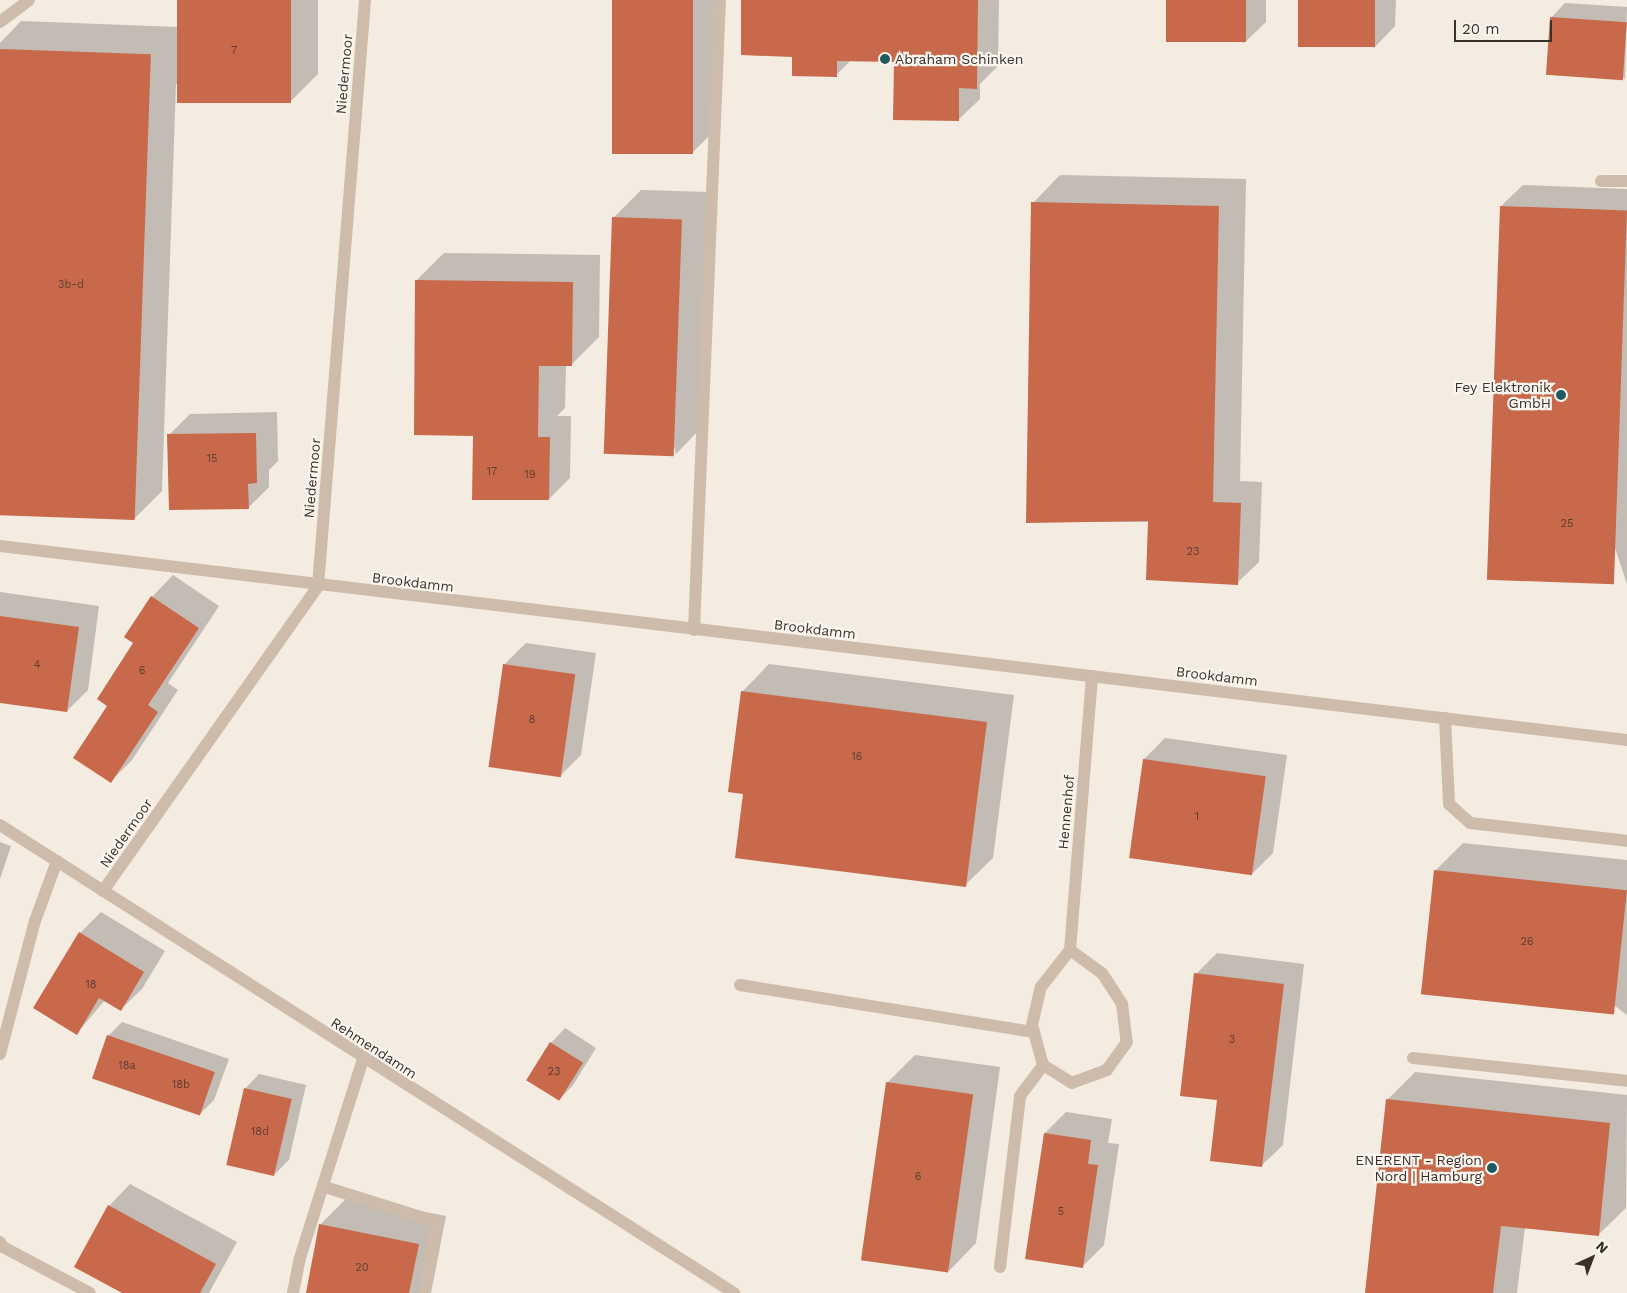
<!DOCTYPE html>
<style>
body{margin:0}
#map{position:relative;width:1627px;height:1293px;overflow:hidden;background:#f4ebe1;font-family:"Work Sans",sans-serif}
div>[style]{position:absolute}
.shadow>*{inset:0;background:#0003}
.building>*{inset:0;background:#c8694b;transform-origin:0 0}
.minor>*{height:12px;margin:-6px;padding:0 6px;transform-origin:6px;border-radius:6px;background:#cdbbac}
.dots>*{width:14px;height:14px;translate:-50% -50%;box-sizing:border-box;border:2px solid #fbf5ee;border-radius:50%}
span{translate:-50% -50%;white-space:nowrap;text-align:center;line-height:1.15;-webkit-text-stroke:4.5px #fbf5ee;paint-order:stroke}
.number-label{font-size:11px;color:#5e3e33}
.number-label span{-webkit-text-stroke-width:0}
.poi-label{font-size:14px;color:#3b302b}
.left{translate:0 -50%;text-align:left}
.right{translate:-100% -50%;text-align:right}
.street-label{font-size:14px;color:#3b302b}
.north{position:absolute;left:1567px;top:1233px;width:50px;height:50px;-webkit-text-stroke:4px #fbf5ee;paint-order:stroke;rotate:43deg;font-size:14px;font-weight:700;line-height:20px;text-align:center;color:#3b302b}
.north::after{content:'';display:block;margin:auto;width:18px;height:22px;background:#3b302b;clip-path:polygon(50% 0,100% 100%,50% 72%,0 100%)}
.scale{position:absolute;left:1454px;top:20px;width:98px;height:22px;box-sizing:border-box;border:2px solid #3b302b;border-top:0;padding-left:6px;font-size:15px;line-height:18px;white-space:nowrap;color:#3b302b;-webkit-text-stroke:4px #fbf5ee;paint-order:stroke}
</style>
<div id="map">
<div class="shadow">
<i style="clip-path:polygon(178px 0,318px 0,318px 74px,290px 102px,176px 84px,162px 491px,134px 519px,0 514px,0 43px,21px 21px,178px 27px)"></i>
<i style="clip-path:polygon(613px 0,714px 0,712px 133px,691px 154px)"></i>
<i style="clip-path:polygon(743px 0,999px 0,998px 66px,980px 84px,980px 99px,958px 120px,895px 61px,851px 60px,836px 75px,793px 55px)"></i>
<i style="clip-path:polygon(1167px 0,1266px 0,1266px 22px,1244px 43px)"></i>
<i style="clip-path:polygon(1299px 0,1396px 0,1395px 26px,1374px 48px)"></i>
<i style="clip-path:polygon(1565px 3px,1627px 7px,1625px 79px,1551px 18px)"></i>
<i style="clip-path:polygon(1060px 175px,1246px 179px,1240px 481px,1262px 482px,1259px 562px,1237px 583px,1149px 522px,1027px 522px,1033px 203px)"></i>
<i style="clip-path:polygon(1523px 185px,1627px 189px,1627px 584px,1501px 206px)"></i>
<i style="clip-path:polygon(641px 190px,709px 192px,703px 426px,676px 454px,613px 218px)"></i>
<i style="clip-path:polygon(444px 253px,600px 255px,599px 337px,571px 365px,566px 365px,565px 408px,557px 416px,571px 416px,570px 478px,549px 499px,474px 435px,416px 281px)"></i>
<i style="clip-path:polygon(277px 412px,278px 461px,269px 470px,269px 487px,248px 508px,169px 435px,190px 414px)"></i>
<i style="clip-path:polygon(173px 575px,219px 606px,168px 683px,178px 690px,132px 760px,111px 781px,109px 706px,135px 643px,126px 637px,152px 597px)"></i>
<i style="clip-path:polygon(0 592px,99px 606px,88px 690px,67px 711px,0 702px)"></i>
<i style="clip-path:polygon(526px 643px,596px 653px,581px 755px,560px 776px,505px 664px)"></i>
<i style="clip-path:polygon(769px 664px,1014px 695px,993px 858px,965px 885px,745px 793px,742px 692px)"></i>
<i style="clip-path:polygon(1165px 738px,1287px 755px,1273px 853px,1252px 874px,1130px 857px,1144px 759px)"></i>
<i style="clip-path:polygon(0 842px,11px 846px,0 879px)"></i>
<i style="clip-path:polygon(1463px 843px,1627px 860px,1627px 1015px,1435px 871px)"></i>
<i style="clip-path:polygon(101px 912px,165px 951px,142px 989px,120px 1010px,105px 1000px,77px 1033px,80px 933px)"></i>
<i style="clip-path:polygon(1217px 953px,1304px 964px,1283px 1145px,1261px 1166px,1196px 974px)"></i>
<i style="clip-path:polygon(122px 1022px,229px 1059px,214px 1100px,200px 1114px,108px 1036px)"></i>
<i style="clip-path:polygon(565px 1028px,596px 1048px,573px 1085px,559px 1100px,551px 1043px)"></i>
<i style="clip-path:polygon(915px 1055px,1000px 1067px,976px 1243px,949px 1271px,887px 1083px)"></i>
<i style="clip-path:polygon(1415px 1072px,1627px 1095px,1626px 1208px,1598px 1235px,1525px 1227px,1517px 1293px,1367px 1293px,1387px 1100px)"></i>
<i style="clip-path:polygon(259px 1074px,306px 1085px,289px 1160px,275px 1174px,245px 1089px)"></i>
<i style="clip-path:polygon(1066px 1112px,1112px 1119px,1108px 1143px,1119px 1144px,1104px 1245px,1082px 1267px,1045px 1133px)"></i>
<i style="clip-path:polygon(130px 1184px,237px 1242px,209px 1293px,125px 1293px,109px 1206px)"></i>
<i style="clip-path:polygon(348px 1197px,446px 1216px,431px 1293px,307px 1293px,320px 1225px)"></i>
</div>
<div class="building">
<i style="left:177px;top:0;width:114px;height:103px"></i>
<i style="left:612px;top:0;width:81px;height:154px"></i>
<i style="clip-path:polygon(741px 0,978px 0,977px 89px,959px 88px,959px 121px,893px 120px,894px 62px,837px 61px,837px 77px,792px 76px,792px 57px,741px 55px)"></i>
<i style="left:1166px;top:0;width:80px;height:42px"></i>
<i style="left:1298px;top:0;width:77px;height:47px"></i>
<i style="left:1550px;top:17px;width:77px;height:58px;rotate:4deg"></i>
<i style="left:0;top:49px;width:151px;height:466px;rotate:2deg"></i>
<i style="clip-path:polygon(1031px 202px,1219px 206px,1213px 502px,1241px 503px,1238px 585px,1146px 580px,1148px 521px,1026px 523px)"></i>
<i style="left:1500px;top:206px;width:127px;height:374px;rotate:2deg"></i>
<i style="left:612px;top:217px;width:70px;height:237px;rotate:2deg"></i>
<i style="clip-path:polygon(415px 280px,573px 282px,572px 366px,539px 366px,538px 437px,550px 437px,549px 500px,472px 500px,473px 436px,414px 435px)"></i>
<i style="clip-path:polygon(256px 433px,257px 483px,248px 484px,249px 509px,169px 510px,167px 434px)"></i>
<i style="clip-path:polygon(151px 596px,199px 628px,148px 705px,158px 712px,111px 783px,73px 758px,107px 706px,97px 699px,133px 643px,124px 637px)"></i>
<i style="clip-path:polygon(0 616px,79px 627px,67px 712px,0 703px)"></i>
<i style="left:503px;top:664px;width:73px;height:104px;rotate:8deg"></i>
<i style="clip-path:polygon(741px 691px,987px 722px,966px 887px,735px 858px,743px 794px,728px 792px)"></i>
<i style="left:1143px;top:759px;width:124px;height:100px;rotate:8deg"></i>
<i style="left:1434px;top:870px;width:194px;height:125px;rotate:6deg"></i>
<i style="clip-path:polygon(79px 932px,144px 972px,121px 1011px,99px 998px,77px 1035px,33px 1008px)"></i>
<i style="clip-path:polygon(1194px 973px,1284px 984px,1262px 1167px,1210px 1161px,1217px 1100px,1180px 1096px)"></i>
<i style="left:107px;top:1035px;width:114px;height:46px;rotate:19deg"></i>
<i style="left:550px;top:1042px;width:39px;height:45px;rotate:32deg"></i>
<i style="left:886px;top:1082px;width:88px;height:180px;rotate:8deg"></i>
<i style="left:244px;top:1088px;width:49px;height:79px;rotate:13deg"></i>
<i style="clip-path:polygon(1386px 1099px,1610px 1123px,1599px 1236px,1501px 1226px,1493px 1293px,1365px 1293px)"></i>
<i style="clip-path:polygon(1044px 1133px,1091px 1140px,1088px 1164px,1098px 1165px,1083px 1268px,1025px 1259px)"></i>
<i style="clip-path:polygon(108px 1205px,216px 1264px,200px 1293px,122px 1293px,74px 1267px)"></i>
<i style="clip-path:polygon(319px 1224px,419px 1244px,409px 1293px,306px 1293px)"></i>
</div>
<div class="minor">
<i style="left:0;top:22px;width:36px;rotate:-37deg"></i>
<i style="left:1601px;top:181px;width:26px"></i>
<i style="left:0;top:546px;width:1639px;rotate:6.8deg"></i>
<i style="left:694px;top:630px;width:631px;rotate:-87.64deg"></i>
<i style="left:1445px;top:718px;width:86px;rotate:87.3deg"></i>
<i style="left:1449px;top:804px;width:28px;rotate:42deg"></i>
<i style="left:1470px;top:823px;width:158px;rotate:6.5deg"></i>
<i style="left:0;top:825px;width:871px;rotate:32.52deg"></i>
<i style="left:103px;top:891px;width:373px;rotate:-54.8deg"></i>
<i style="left:318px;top:586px;width:588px;rotate:-85.41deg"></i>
<i style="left:1070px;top:950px;width:39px;rotate:36deg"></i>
<i style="left:1102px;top:973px;width:37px;rotate:57deg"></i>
<i style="left:1122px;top:1004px;width:38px;rotate:83deg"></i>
<i style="left:1127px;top:1042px;width:34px;rotate:126deg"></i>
<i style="left:1107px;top:1070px;width:37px;rotate:160deg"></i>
<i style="left:1072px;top:1083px;width:34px;rotate:-148deg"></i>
<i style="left:1043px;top:1065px;width:41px;rotate:-105.4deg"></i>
<i style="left:1032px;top:1025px;width:39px;rotate:-77deg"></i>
<i style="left:1041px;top:987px;width:47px;rotate:-51.9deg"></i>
<i style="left:1070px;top:950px;width:275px;rotate:-85.4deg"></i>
<i style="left:740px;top:985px;width:298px;rotate:9.1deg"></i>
<i style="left:0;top:1054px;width:138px;rotate:-75.3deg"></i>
<i style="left:35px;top:921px;width:64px;rotate:-69.9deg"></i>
<i style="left:1413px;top:1058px;width:215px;rotate:6.1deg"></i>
<i style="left:325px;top:1187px;width:117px;rotate:17.4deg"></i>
<i style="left:437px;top:1222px;width:72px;rotate:100.4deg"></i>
<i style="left:0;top:1242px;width:6px;rotate:59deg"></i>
<i style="left:3px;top:1247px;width:98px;rotate:27.9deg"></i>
<i style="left:1000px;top:1267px;width:172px;rotate:-83.3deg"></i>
<i style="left:1020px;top:1096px;width:39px;rotate:-53deg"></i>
<i style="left:293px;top:1293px;width:33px;rotate:-79deg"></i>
<i style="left:299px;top:1261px;width:212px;rotate:-72.4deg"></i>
</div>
<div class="dots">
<i style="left:885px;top:59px;background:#1f5a5e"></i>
<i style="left:1561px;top:395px;background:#1f5a5e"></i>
<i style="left:1492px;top:1168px;background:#1f5a5e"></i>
</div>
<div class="number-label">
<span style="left:234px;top:51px">7</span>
<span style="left:71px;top:285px">3b-d</span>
<span style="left:212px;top:459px">15</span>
<span style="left:492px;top:472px">17</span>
<span style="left:530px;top:475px">19</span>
<span style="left:1567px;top:524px">25</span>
<span style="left:1193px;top:552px">23</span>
<span style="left:37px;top:665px">4</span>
<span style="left:142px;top:671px">6</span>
<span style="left:532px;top:720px">8</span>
<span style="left:857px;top:757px">16</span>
<span style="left:1197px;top:817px">1</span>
<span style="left:1527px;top:942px">26</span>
<span style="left:91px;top:985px">18</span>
<span style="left:1232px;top:1040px">3</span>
<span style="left:127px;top:1066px">18a</span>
<span style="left:554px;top:1072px">23</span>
<span style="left:181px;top:1085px">18b</span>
<span style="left:260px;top:1132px">18d</span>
<span style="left:918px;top:1177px">6</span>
<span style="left:1061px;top:1212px">5</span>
<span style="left:362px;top:1268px">20</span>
</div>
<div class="poi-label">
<span class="left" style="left:895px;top:59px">Abraham Schinken</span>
<span class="right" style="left:1551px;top:395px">Fey Elektronik<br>GmbH</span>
<span class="right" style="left:1482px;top:1168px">ENERENT - Region<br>Nord | Hamburg</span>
</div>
<div class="street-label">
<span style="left:344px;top:74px;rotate:-85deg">Niedermoor</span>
<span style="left:312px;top:478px;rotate:-85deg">Niedermoor</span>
<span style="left:413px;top:582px;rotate:7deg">Brookdamm</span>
<span style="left:815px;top:629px;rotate:7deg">Brookdamm</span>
<span style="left:1217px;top:676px;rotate:7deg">Brookdamm</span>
<span style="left:1066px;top:812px;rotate:-85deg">Hennenhof</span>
<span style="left:126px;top:833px;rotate:-55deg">Niedermoor</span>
<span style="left:374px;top:1048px;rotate:33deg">Rehmendamm</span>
</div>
<div class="north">N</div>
<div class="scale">20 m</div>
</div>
